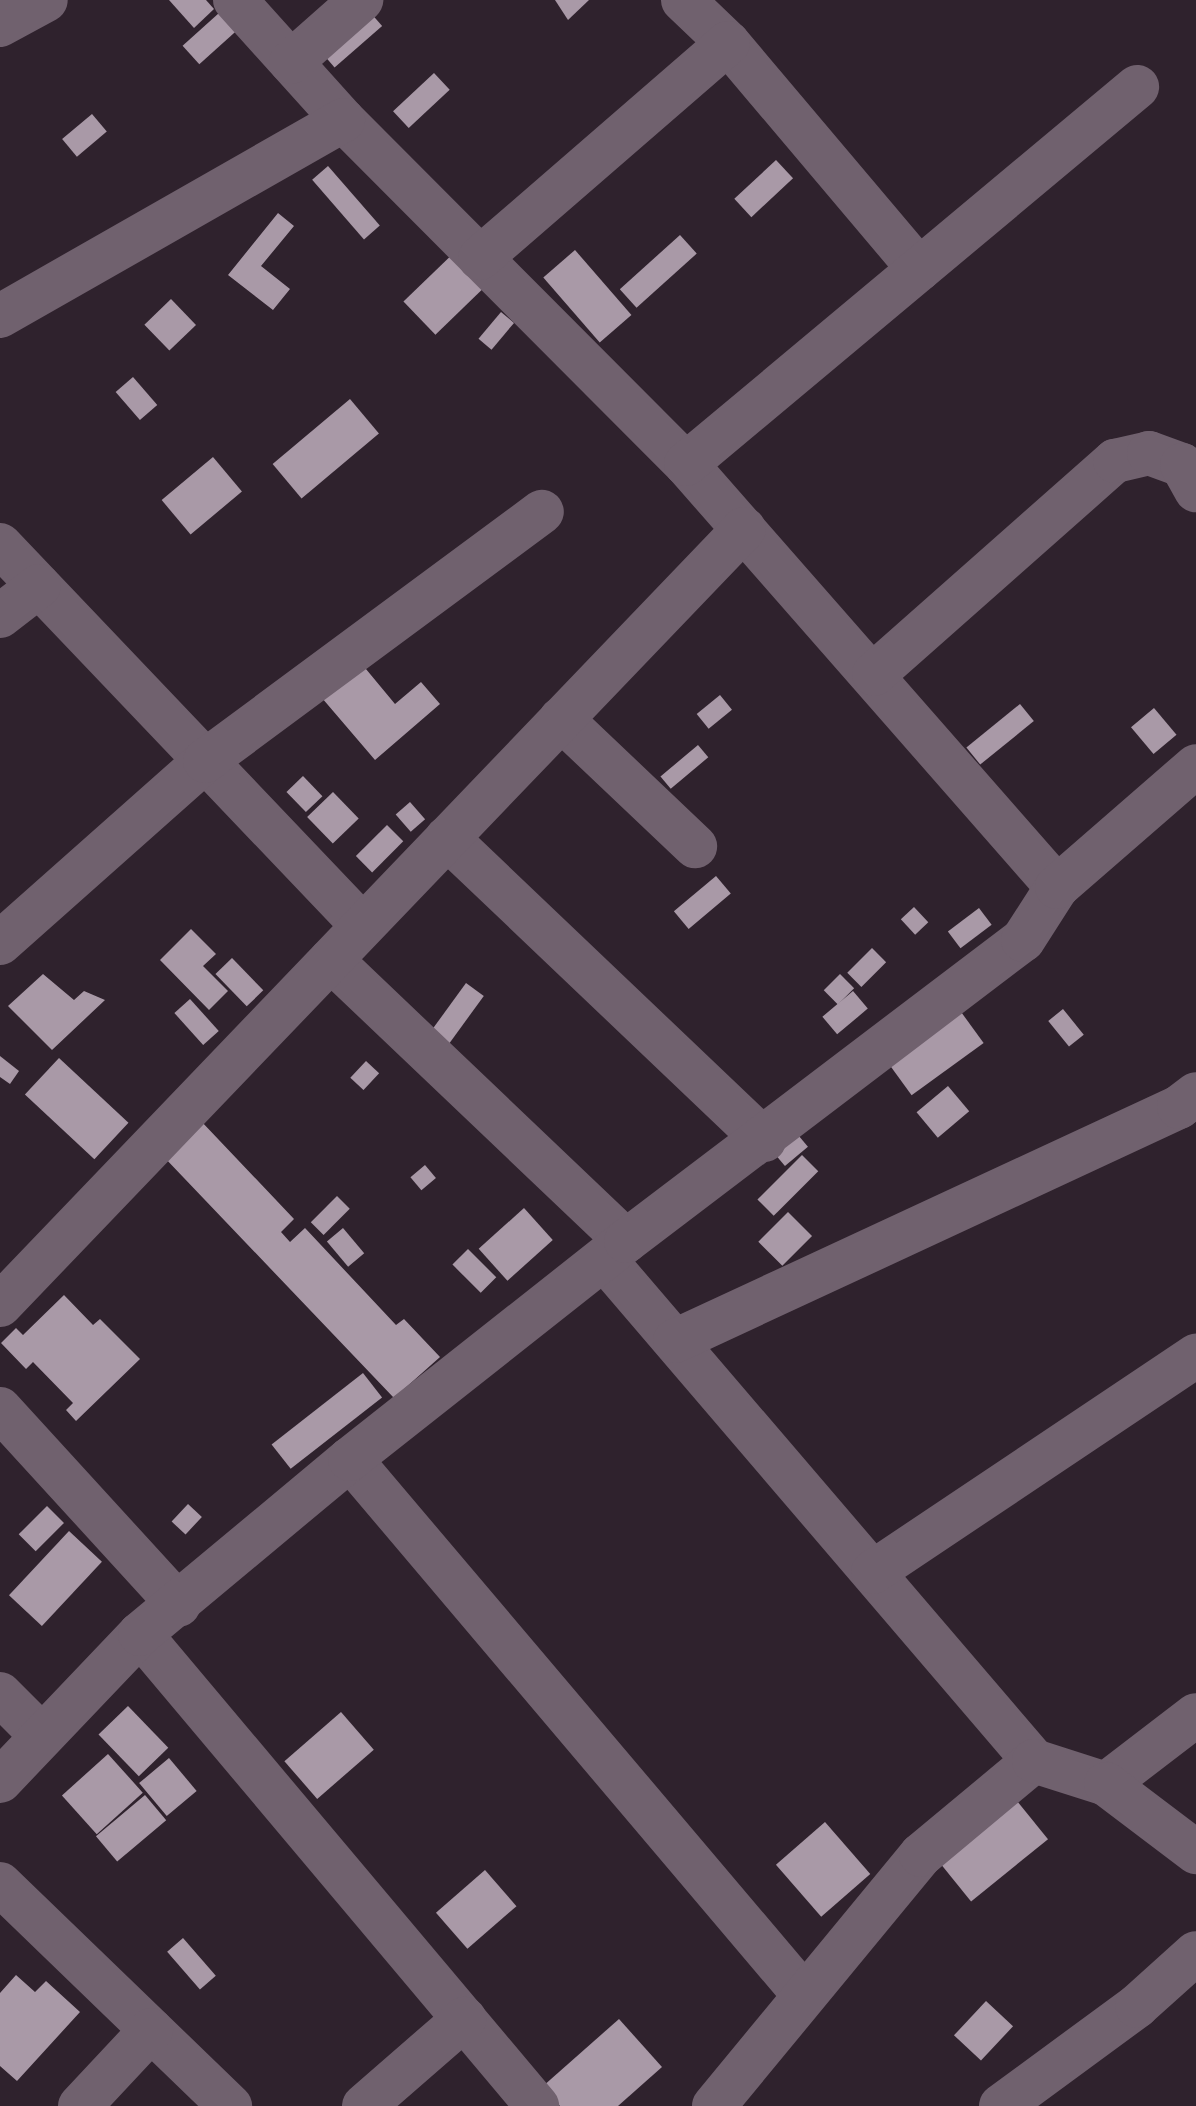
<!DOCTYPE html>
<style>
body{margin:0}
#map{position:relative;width:1196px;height:2106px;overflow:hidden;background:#2f222d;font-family:"Public Sans",sans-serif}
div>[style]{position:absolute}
.building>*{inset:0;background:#a999a7;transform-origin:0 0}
.street>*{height:44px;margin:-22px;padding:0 22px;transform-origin:22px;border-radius:22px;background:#70616e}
span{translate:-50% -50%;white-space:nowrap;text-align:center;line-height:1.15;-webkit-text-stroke:8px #140e13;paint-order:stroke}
</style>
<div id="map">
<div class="building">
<i style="clip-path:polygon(169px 0,206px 0,214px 9px,194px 28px)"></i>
<i style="clip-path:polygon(555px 0,589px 0,568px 20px)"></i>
<i style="left:369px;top:11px;width:20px;height:63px;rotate:49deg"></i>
<i style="left:219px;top:13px;width:25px;height:49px;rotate:48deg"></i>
<i style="left:434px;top:73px;width:23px;height:56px;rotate:47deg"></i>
<i style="left:92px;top:114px;width:23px;height:39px;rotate:50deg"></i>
<i style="left:776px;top:160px;width:25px;height:57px;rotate:47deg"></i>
<i style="left:328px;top:166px;width:79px;height:21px;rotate:49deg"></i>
<i style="clip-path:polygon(278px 213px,294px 226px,261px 266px,290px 289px,273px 310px,228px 275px)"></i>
<i style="left:680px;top:235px;width:25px;height:81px;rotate:48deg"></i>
<i style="left:461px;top:246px;width:46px;height:80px;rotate:46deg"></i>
<i style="left:575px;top:250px;width:86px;height:42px;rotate:49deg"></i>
<i style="left:171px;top:299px;width:36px;height:37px;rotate:46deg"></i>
<i style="left:501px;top:312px;width:17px;height:35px;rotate:40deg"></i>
<i style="left:133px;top:377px;width:37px;height:23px;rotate:49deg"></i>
<i style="left:350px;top:399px;width:45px;height:101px;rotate:50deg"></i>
<i style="left:213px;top:457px;width:45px;height:67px;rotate:50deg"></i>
<i style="clip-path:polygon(356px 657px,395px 704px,421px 682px,440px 704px,375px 760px,316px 691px)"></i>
<i style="left:720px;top:695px;width:19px;height:30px;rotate:51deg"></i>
<i style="left:1020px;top:704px;width:22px;height:69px;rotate:51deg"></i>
<i style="left:1154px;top:708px;width:35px;height:30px;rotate:50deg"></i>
<i style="left:698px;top:745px;width:16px;height:49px;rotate:50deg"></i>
<i style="left:303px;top:776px;width:28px;height:23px;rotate:46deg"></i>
<i style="left:333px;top:792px;width:37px;height:36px;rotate:46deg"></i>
<i style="left:410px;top:802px;width:23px;height:19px;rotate:49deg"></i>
<i style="left:387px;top:825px;width:23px;height:44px;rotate:45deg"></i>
<i style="left:716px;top:876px;width:23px;height:55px;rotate:50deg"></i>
<i style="left:914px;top:907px;width:21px;height:18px;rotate:47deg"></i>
<i style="left:979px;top:908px;width:21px;height:39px;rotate:53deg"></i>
<i style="clip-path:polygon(191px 929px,216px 954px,203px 966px,228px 991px,209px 1010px,160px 960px)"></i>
<i style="left:872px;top:948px;width:20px;height:35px;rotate:45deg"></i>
<i style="left:232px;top:958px;width:45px;height:23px;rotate:46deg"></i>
<i style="clip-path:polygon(43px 974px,74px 1000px,84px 991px,105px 1000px,52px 1050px,8px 1006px)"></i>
<i style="left:840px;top:974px;width:20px;height:23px;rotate:45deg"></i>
<i style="left:466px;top:983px;width:22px;height:69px;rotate:36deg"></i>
<i style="left:853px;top:991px;width:23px;height:40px;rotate:50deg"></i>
<i style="left:190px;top:999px;width:43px;height:21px;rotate:48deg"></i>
<i style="left:956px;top:1005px;width:47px;height:89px;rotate:54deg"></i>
<i style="left:1063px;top:1009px;width:33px;height:19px;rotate:51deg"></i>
<i style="clip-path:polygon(0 1056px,19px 1071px,10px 1084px,0 1077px)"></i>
<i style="left:59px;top:1058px;width:95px;height:50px;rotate:43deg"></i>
<i style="left:366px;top:1061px;width:18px;height:23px;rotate:43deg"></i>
<i style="left:948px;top:1086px;width:33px;height:41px;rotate:50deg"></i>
<i style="clip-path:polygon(200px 1120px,294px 1219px,281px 1232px,290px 1242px,305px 1228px,396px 1325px,404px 1319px,440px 1357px,394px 1398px,163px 1156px)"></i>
<i style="left:788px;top:1123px;width:31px;height:30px;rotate:50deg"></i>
<i style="left:802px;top:1155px;width:23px;height:63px;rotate:45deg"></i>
<i style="left:425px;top:1165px;width:17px;height:19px;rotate:50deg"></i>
<i style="left:337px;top:1196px;width:18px;height:37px;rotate:45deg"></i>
<i style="left:524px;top:1208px;width:43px;height:61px;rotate:48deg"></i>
<i style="left:788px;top:1212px;width:34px;height:42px;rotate:45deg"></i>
<i style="left:343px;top:1228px;width:33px;height:21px;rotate:50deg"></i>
<i style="left:468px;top:1249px;width:40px;height:22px;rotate:45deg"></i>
<i style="clip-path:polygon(64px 1295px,93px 1325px,100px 1319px,140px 1359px,76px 1421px,66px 1410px,73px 1403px,33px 1362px,26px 1369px,1px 1343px,16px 1328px,23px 1335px)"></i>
<i style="left:363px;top:1373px;width:31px;height:116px;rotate:52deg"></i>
<i style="left:188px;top:1504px;width:19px;height:24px;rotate:43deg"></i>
<i style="left:47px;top:1506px;width:24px;height:40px;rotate:45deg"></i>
<i style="left:69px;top:1531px;width:45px;height:88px;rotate:43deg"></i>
<i style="left:128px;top:1706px;width:58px;height:41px;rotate:46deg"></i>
<i style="left:341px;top:1712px;width:50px;height:75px;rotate:49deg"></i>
<i style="left:108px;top:1754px;width:52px;height:62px;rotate:48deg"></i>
<i style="left:169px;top:1758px;width:43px;height:39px;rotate:50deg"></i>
<i style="left:1009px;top:1791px;width:62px;height:99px;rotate:51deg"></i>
<i style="left:145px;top:1795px;width:33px;height:64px;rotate:50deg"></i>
<i style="left:825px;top:1822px;width:69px;height:65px;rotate:49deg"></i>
<i style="left:485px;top:1870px;width:48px;height:65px;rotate:49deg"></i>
<i style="left:183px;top:1938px;width:50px;height:21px;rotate:49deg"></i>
<i style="clip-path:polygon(16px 1975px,35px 1992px,46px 1981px,80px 2012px,17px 2081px,0 2066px,0 1993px)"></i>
<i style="left:986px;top:2001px;width:37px;height:47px;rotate:43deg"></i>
<i style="clip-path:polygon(619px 2019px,662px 2067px,618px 2106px,560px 2106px,542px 2087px)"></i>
</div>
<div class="street">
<i style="left:235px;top:0;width:161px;rotate:48deg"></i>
<i style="left:343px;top:120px;width:486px;rotate:45.1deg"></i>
<i style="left:686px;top:464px;width:563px;rotate:48.75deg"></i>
<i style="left:683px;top:0;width:62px;rotate:43.7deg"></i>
<i style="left:728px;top:43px;width:296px;rotate:49.8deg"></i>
<i style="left:0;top:25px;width:52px;rotate:-28.5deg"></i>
<i style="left:291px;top:62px;width:94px;rotate:-41.5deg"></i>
<i style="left:480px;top:258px;width:328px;rotate:-40.9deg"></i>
<i style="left:0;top:316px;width:395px;rotate:-29.7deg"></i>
<i style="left:686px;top:464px;width:588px;rotate:-39.89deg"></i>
<i style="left:0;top:545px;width:525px;rotate:46.39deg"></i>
<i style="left:0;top:616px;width:49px;rotate:-37.6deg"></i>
<i style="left:874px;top:674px;width:322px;rotate:-41.5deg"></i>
<i style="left:1115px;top:461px;width:35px;rotate:-13deg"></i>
<i style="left:1149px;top:453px;width:35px;rotate:20deg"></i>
<i style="left:1182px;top:465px;width:29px;rotate:61deg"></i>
<i style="left:561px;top:719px;width:185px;rotate:43.5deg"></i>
<i style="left:447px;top:838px;width:438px;rotate:43.6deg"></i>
<i style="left:0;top:943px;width:274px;rotate:-41.6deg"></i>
<i style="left:205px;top:761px;width:419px;rotate:-36.5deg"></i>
<i style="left:331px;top:960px;width:407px;rotate:43.6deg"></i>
<i style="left:605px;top:1260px;width:660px;rotate:49.43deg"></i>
<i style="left:0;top:1305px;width:1075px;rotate:-46.21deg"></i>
<i style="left:675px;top:1341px;width:556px;rotate:-24.9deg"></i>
<i style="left:1179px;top:1107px;width:21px;rotate:-37deg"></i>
<i style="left:0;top:1409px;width:265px;rotate:47.6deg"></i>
<i style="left:350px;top:1459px;width:702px;rotate:49.73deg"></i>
<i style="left:873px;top:1572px;width:389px;rotate:-33.8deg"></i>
<i style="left:140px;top:1634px;width:617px;rotate:49.93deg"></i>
<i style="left:0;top:1694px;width:59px;rotate:45deg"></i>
<i style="left:0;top:1781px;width:203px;rotate:-46.4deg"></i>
<i style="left:140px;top:1634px;width:273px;rotate:-39.8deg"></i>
<i style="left:350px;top:1459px;width:352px;rotate:-38.3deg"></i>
<i style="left:626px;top:1241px;width:498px;rotate:-37.2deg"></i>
<i style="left:1023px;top:940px;width:63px;rotate:-57.3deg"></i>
<i style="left:1057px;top:887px;width:184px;rotate:-41deg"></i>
<i style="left:1106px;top:1784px;width:113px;rotate:-37.5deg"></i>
<i style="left:0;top:1884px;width:320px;rotate:44deg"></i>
<i style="left:80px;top:2106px;width:104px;rotate:-46.9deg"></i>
<i style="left:364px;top:2106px;width:133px;rotate:-41deg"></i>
<i style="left:714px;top:2106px;width:325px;rotate:-50.5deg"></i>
<i style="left:921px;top:1855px;width:147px;rotate:-39.8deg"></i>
<i style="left:1034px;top:1761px;width:76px;rotate:17.7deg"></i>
<i style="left:1106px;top:1784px;width:113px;rotate:37.1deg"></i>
<i style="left:1001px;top:2106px;width:169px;rotate:-36.3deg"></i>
<i style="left:1137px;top:2006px;width:79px;rotate:-41.9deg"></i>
</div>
</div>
